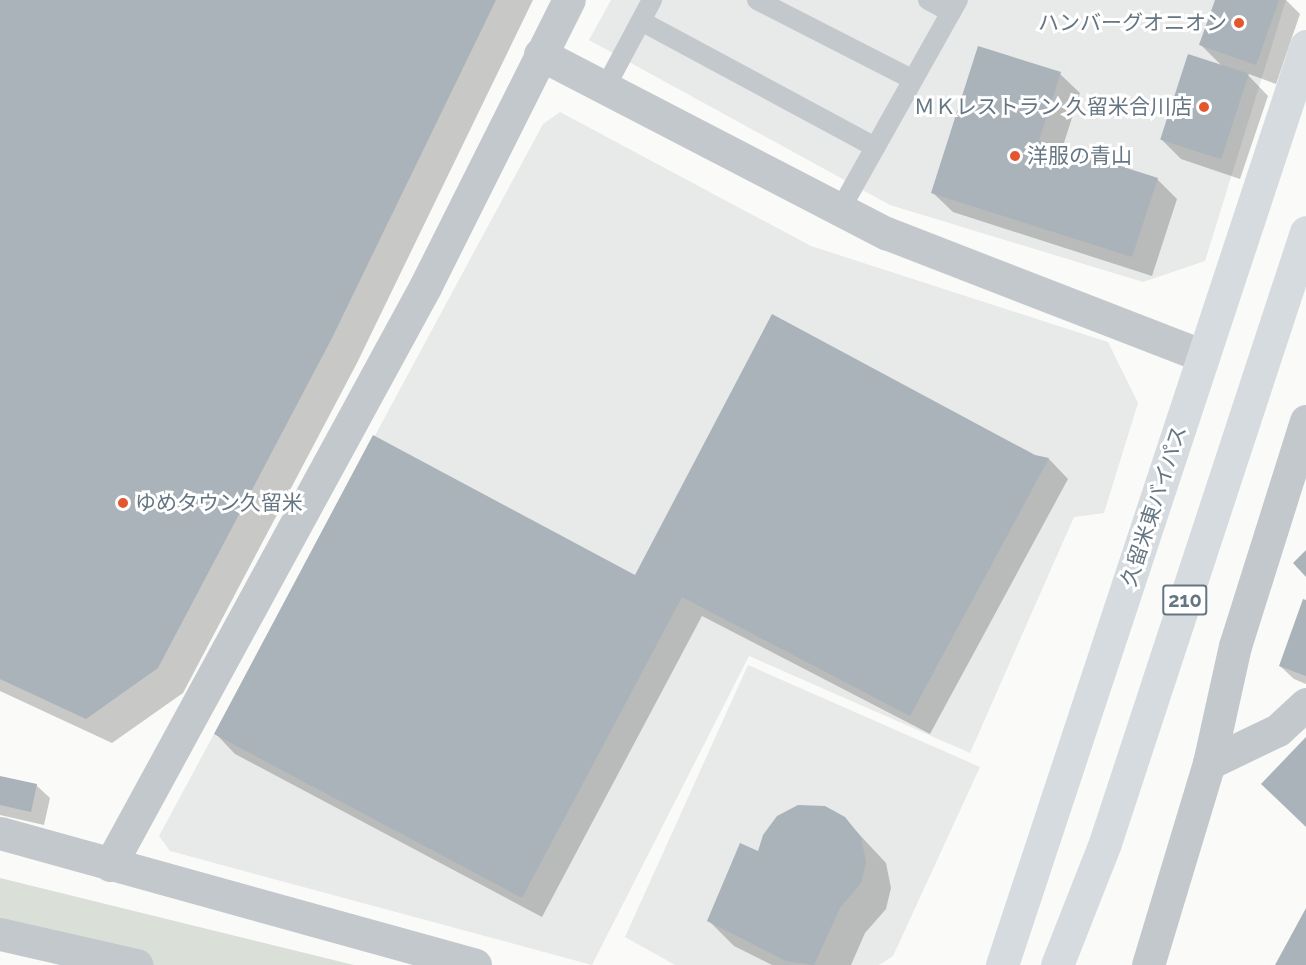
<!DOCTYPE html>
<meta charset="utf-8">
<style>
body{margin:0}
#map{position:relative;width:1306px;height:965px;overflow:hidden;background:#fafaf8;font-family:Raleway,"Noto Sans JP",sans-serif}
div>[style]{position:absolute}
.built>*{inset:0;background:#e8e9e9}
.green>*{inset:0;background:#dadfd7}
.shadow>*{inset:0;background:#0003}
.building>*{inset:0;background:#aab3b9;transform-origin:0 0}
.service>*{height:20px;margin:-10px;padding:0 10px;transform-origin:10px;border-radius:10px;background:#c3c8cc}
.minor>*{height:33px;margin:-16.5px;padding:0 16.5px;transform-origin:16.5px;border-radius:16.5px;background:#c3c8cc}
.tertiary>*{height:33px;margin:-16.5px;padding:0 16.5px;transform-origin:16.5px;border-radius:16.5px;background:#c3c8cc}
.trunk>*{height:33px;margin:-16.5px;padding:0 16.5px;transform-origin:16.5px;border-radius:16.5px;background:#d6dbdf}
.dots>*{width:16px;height:16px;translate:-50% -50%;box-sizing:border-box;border:3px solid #fff;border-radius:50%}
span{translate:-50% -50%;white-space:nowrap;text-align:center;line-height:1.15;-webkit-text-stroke:6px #fff;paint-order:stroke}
.shield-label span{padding:2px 4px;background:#fff;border:2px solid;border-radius:4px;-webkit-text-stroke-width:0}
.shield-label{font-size:20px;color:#657683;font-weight:700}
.poi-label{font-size:21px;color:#657683}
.right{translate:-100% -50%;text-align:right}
.left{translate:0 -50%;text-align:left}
.street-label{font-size:21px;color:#657683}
</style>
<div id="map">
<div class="built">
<i style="clip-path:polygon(611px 0,1286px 0,1205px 261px,1143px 282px,890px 205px,589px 40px)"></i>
<i style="clip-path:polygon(560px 112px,811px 246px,1108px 342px,1138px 403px,1104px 513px,1074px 517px,970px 753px,749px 656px,592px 965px,170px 851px,159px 836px,543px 124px)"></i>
<i style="clip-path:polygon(748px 665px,980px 767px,893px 956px,879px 965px,675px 965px,625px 937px)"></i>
</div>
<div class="green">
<i style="clip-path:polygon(0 878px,354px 965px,93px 965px,0 942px)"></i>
</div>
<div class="shadow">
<i style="clip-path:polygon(0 0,533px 0,357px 363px,183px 693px,112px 743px,0 691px)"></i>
<i style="clip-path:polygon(1216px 0,1286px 0,1300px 14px,1276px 84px,1246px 73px,1268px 96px,1240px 179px,1181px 159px,1161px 139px,1223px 67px,1201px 45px)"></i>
<i style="clip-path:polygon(1060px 74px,1080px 93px,1062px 149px,1157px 179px,1177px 199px,1152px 276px,953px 212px,933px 193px)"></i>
<i style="clip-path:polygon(1035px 457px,1049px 459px,1068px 479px,930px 734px,702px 616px,542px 917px,235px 754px,216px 734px,636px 577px)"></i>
<i style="clip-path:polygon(1306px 602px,1306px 684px,1294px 679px,1280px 666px)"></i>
<i style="clip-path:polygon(0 777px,36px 785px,50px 798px,44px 825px,0 815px)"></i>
<i style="clip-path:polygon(844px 818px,886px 863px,891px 888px,886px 909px,865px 933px,851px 965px,772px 965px,734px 946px,708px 920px,759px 853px)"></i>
</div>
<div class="building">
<i style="clip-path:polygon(0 0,496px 0,332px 338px,158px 668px,86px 719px,0 679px)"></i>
<i style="clip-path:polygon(1215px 0,1279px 0,1256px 65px,1199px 45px)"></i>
<i style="clip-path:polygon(978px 46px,1061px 72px,1039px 140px,1158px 178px,1132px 257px,931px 193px)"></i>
<i style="left:1188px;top:54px;width:64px;height:90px;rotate:18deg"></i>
<i style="clip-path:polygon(772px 314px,1035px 455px,1049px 458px,910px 716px,682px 597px,522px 898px,214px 734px,373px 435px,635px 575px)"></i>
<i style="clip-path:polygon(1306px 550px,1306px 577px,1293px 563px)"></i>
<i style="clip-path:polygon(1303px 599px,1306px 600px,1306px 676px,1279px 666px)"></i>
<i style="clip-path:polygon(1306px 737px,1306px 827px,1261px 784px)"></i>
<i style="clip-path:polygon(0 776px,37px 784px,31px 812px,0 805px)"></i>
<i style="clip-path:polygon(798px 805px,825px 806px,845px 817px,861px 837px,866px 862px,861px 883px,840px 908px,814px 965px,786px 961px,707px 921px,740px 843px,758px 851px,763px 835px,777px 816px)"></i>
<i style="clip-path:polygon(1306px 908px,1306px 965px,1275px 965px)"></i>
</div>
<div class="service">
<i style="left:757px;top:0;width:175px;rotate:27.1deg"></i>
<i style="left:928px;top:0;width:26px;rotate:28deg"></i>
<i style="left:641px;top:21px;width:266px;rotate:28.3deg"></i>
<i style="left:605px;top:88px;width:100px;rotate:-61.9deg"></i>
<i style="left:840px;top:210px;width:241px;rotate:-60.7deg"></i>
</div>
<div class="minor">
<i style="left:540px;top:54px;width:390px;rotate:27.4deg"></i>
<i style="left:886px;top:233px;width:340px;rotate:21.2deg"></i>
<i style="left:1209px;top:763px;width:76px;rotate:-25.6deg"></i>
<i style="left:1278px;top:730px;width:38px;rotate:-43deg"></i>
<i style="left:110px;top:865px;width:658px;rotate:-61.41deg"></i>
<i style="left:425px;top:287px;width:321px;rotate:-63.4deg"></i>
<i style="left:0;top:934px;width:140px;rotate:12.8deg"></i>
<i style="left:1148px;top:965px;width:211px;rotate:-73.2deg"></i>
<i style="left:1209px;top:763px;width:120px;rotate:-77.5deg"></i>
<i style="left:1235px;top:646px;width:236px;rotate:-72.5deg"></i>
</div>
<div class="tertiary">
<i style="left:0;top:833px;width:493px;rotate:15.5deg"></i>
</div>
<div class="trunk">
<i style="left:1002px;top:965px;width:968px;rotate:-71.7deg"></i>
<i style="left:1057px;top:965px;width:131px;rotate:-68.5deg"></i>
<i style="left:1105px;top:843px;width:643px;rotate:-71.79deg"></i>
</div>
<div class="dots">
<i style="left:1239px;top:23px;background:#e4572e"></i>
<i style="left:1204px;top:107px;background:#e4572e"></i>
<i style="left:1015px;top:156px;background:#e4572e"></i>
<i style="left:123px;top:503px;background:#e4572e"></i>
</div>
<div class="shield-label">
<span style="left:1185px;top:600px">210</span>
</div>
<div class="poi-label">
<span class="right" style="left:1227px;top:23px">ハンバーグオニオン</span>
<span class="right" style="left:1192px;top:107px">ＭＫレストラン 久留米合川店</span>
<span class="left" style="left:1027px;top:156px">洋服の青山</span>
<span class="left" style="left:135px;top:503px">ゆめタウン久留米</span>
</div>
<div class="street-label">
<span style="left:1154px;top:506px;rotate:-72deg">久留米東バイパス</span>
</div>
</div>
